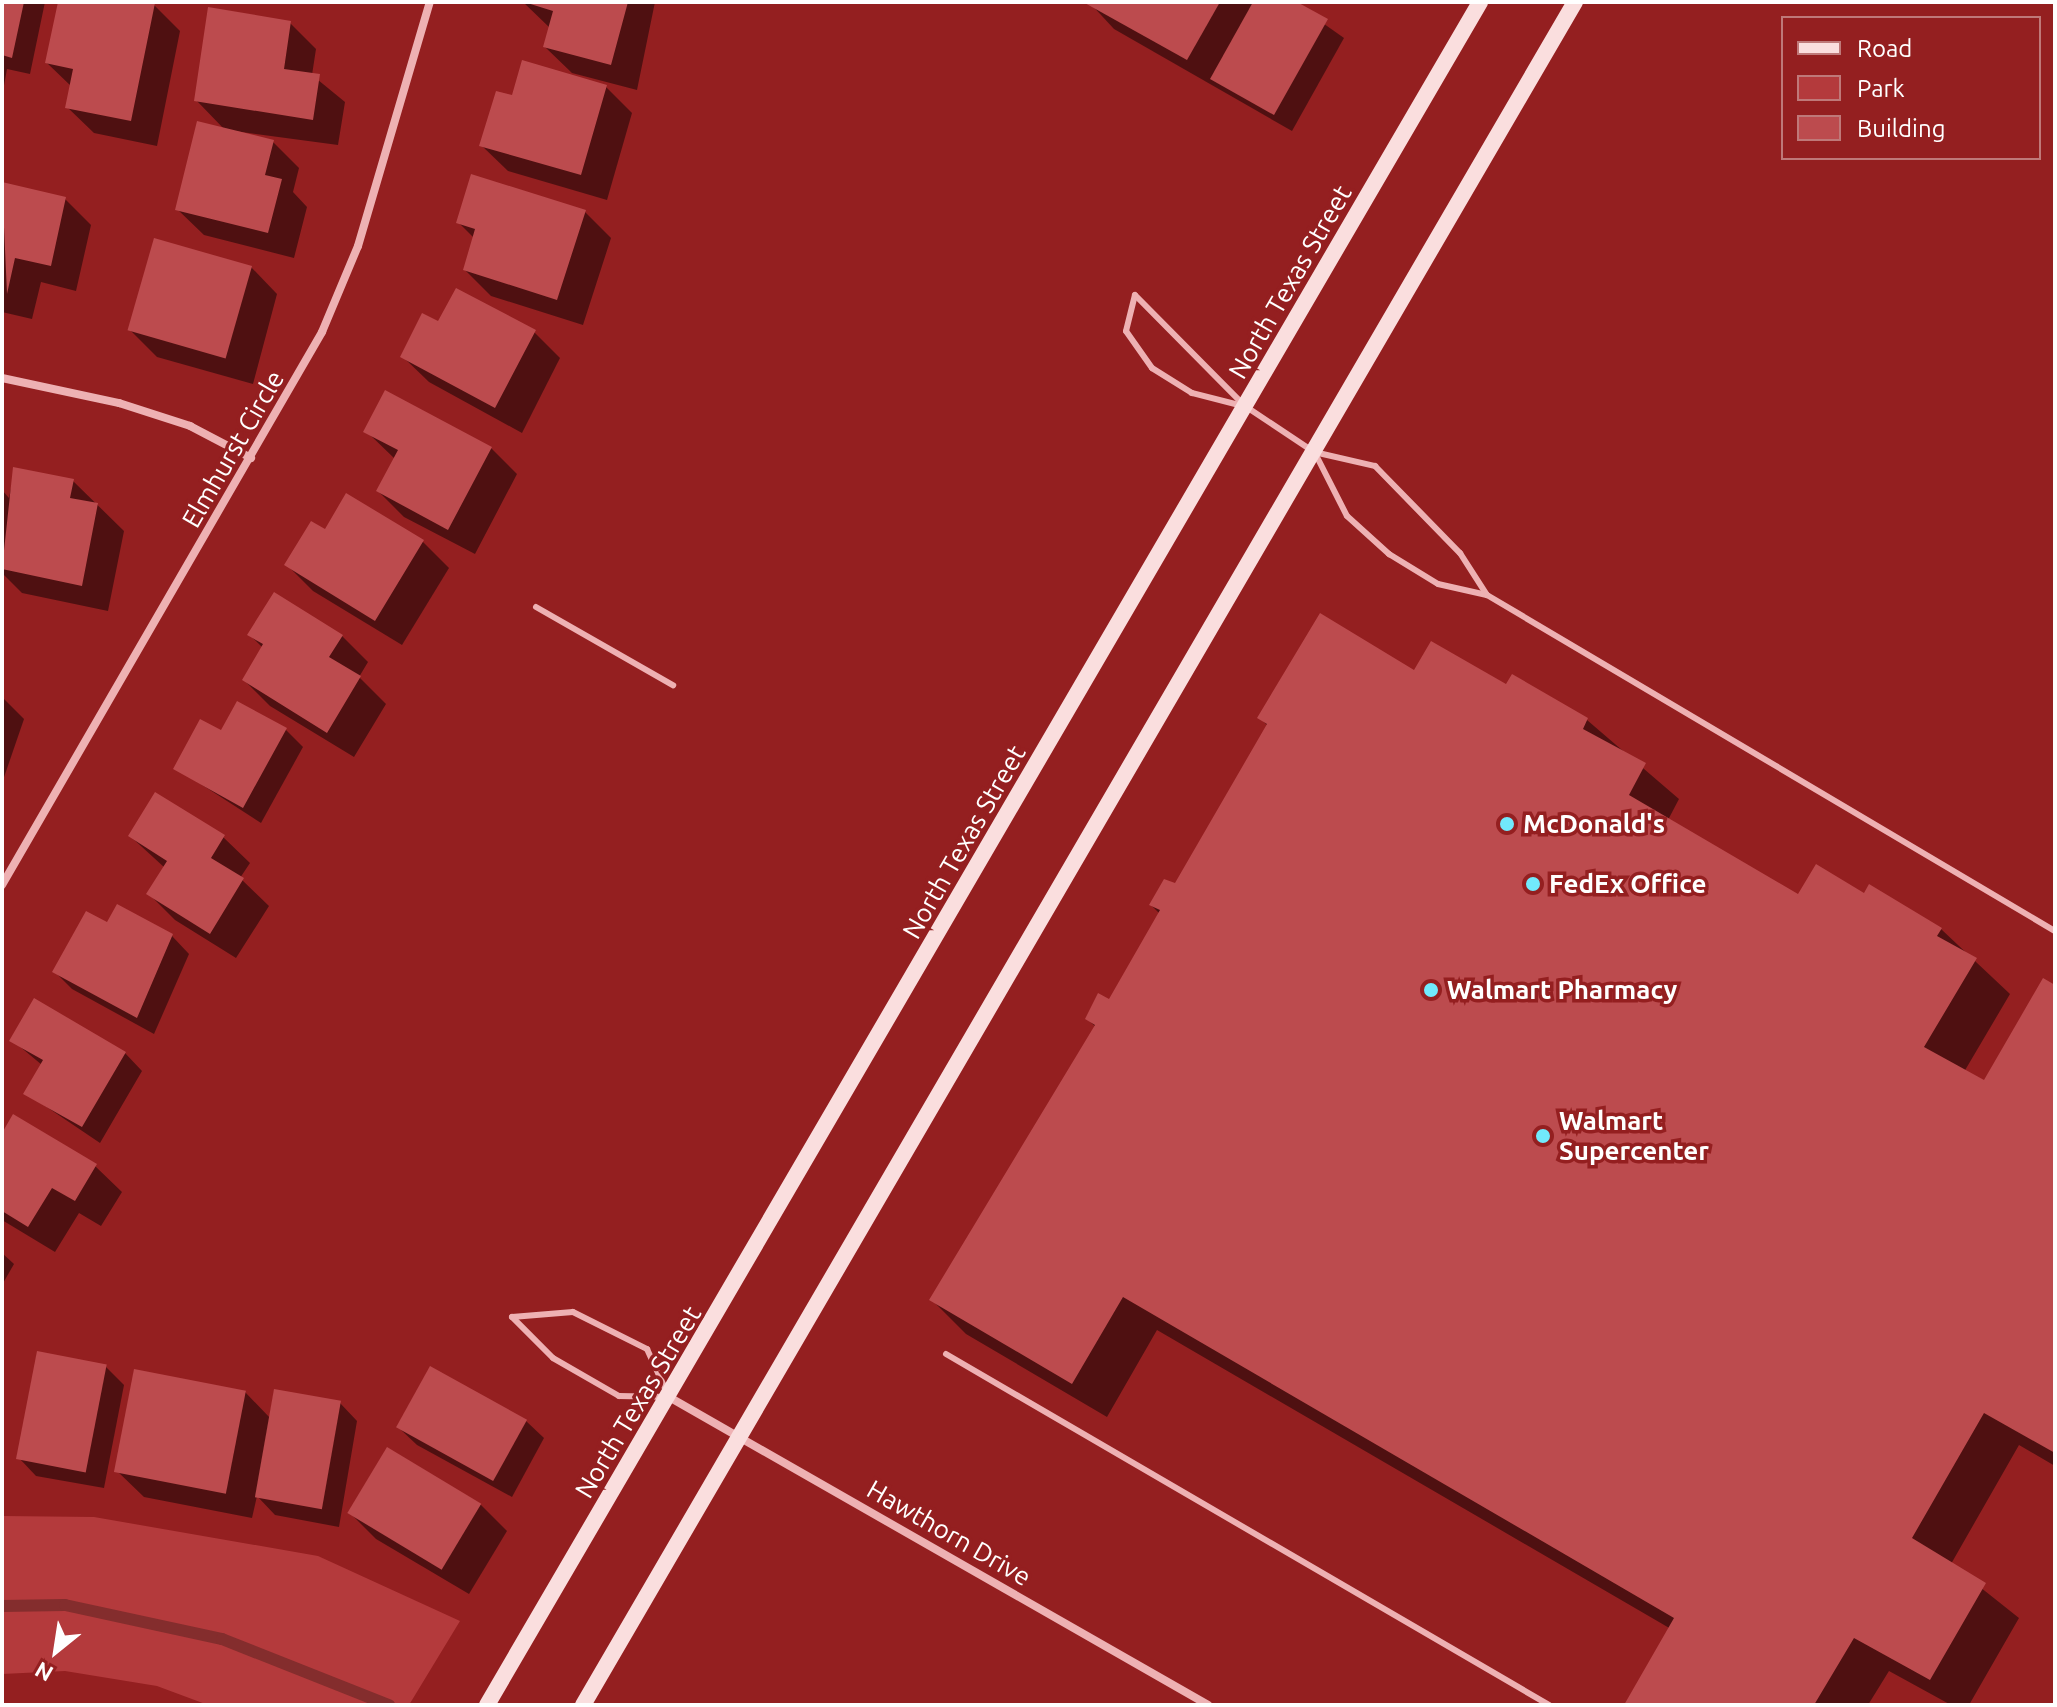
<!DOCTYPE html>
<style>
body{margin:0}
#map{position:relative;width:2057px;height:1707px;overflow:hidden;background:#941f20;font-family:Ubuntu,sans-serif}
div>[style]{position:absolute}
.green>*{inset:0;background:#b43a3c}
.shadow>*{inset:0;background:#0007}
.stream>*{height:12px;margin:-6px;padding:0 6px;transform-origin:6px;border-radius:6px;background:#842d2d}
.building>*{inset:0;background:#bc4b4e;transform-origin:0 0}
.service>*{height:6px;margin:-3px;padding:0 3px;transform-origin:3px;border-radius:3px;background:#eeb1b3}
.minor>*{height:8px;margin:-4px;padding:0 4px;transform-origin:4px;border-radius:4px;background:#eeb1b3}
.secondary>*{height:16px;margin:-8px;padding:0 8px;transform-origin:8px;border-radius:8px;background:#fadede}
.dots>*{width:22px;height:22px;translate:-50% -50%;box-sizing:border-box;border:4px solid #941f20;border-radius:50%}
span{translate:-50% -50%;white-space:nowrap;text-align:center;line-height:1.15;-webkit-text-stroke:7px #941f20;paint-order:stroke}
.street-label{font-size:26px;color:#fff}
.poi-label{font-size:26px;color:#fff;font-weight:700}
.left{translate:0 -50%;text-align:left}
.frame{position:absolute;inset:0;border:4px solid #fff;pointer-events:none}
.legend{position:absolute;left:1781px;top:16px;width:260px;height:144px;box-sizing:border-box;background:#941f20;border:2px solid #bf7979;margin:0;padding:10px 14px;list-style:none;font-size:24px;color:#fff}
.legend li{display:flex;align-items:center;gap:16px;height:40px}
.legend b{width:40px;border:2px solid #bf7979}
.north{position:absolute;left:16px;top:1611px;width:80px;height:80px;-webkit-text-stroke:6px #941f20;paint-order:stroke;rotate:210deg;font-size:22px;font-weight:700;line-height:32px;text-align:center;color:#fff}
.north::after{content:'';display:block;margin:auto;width:28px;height:36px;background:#fff;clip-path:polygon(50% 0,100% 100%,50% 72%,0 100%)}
</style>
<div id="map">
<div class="green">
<i style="clip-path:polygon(2px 1516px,94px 1517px,318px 1556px,460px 1621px,409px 1705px,208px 1705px,157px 1686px,65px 1671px,2px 1674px)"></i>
</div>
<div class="shadow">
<i style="clip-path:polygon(2px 2px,45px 2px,30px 74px,7px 69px,3px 91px)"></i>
<i style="clip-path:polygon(60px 2px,154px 5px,180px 31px,157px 146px,94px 133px,67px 107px,72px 87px,47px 63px)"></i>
<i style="clip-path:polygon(523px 2px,655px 2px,637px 90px,572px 73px,545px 47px,550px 28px)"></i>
<i style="clip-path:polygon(1089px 2px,1293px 2px,1344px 38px,1292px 131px,1114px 29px)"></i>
<i style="clip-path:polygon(290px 23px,316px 49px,312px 75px,345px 102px,338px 145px,227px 130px,273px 142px,299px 168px,293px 192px,307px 207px,294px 258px,204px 235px,177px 209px,225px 130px,196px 100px)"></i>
<i style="clip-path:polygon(606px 87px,632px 113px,607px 200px,508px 171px,481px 145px)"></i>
<i style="clip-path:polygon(2px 184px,65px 199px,91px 225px,76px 291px,41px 282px,32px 319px,2px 312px)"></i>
<i style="clip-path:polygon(585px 212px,611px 238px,583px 325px,491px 296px,465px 270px,475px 239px,458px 222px)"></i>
<i style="clip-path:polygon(251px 267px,277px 294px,253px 384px,157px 357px,131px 331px)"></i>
<i style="clip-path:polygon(534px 332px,560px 358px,522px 433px,429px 382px,402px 356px)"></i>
<i style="clip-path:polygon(366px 431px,491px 448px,517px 474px,475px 554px,404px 517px,378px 491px,395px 459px)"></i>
<i style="clip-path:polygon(15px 469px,73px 481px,124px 531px,108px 611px,22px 593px,2px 573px,2px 490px,9px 498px)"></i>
<i style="clip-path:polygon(326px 532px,423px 542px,449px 568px,402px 645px,313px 591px,287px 565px)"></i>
<i style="clip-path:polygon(250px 635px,342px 636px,368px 662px,359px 677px,386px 704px,354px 757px,270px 706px,244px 680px,263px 648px)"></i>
<i style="clip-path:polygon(1415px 673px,1507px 687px,1587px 720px,1679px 799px,1668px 820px,1799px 896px,1865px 896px,1941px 929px,2010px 994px,1964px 1072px,1984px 1083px,2055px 988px,2055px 1466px,2019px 1445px,1951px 1564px,2019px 1618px,1969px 1705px,1951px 1705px,1889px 1671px,1868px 1705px,1626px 1705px,1671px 1629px,1157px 1330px,1107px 1417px,966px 1334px,932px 1300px,1096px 1027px,1087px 1019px,1109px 1002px,1160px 914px,1151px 905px,1176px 886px,1268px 726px,1260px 718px)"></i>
<i style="clip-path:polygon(2px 697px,24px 719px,2px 783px)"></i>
<i style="clip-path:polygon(286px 730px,303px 747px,261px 823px,176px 768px,222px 733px)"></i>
<i style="clip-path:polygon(130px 836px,223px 837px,250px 863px,240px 878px,269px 906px,236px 958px,175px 920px,149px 894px,165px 868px)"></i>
<i style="clip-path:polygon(108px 925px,172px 936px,189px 954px,154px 1034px,72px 989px,55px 972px)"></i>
<i style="clip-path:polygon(12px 1040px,125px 1053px,142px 1071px,100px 1143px,26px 1093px,42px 1065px)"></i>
<i style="clip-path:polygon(2px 1137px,95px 1166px,122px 1192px,101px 1226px,79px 1213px,55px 1252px,2px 1220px)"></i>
<i style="clip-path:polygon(2px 1253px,14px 1264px,2px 1285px)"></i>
<i style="clip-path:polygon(106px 1367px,124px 1385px,104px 1488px,36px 1476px,19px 1458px)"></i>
<i style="clip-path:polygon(431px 1369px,526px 1421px,544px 1438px,512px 1497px,417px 1445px,399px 1428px)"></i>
<i style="clip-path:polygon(245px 1392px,271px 1419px,340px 1403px,357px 1421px,339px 1527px,275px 1515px,257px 1496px,252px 1518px,144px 1497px,117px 1471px)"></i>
<i style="clip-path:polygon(388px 1450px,481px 1505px,507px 1531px,469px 1594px,376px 1539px,350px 1513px)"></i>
</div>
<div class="stream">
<i style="left:2px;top:1606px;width:63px;rotate:-0.9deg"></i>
<i style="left:65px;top:1605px;width:161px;rotate:12.2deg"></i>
<i style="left:222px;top:1639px;width:180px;rotate:21.6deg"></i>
</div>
<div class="building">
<i style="clip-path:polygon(2px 2px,24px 2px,12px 58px,2px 55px)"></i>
<i style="clip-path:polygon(58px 2px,155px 3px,131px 121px,65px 108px,73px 69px,45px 63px)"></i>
<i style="clip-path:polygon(524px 2px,628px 2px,611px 65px,543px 47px,553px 11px)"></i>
<i style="clip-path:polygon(1083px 2px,1220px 2px,1187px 60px)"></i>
<i style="clip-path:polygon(1253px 2px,1297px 2px,1328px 19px,1274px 115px,1210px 79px)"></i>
<i style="clip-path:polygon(208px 7px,291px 21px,284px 69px,320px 74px,313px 120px,194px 101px)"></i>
<i style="clip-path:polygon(522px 60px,607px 85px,581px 175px,479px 146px,496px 91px,512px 95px)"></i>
<i style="clip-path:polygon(197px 121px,274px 140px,265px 175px,282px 179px,268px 233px,175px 210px)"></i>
<i style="clip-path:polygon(471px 174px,586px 210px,557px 300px,463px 270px,475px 229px,456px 223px)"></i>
<i style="clip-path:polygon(2px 182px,66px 197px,51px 266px,15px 258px,7px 294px)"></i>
<i style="left:154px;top:238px;width:102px;height:96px;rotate:16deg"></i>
<i style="clip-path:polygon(456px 288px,536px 330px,495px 408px,400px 357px,422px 313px,438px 321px)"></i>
<i style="clip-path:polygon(385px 390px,492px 447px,448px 530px,376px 491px,398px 450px,363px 432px)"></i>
<i style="clip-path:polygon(13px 467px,74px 479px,70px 498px,98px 503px,82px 586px,2px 569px)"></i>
<i style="clip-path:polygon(346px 493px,424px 540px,375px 621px,284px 565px,311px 521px,325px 529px)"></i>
<i style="clip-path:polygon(274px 592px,343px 635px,329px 657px,361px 676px,327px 733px,242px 680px,263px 644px,247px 635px)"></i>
<i style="clip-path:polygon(1320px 613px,1414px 670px,1431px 641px,1506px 684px,1512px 674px,1588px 718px,1583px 729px,1646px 763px,1629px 795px,1798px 894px,1816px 864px,1864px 893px,1869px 884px,1942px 928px,1937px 936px,1977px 958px,1924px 1047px,1984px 1080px,2043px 978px,2055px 985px,2055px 1453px,1984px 1413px,1912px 1538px,1986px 1583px,1930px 1680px,1854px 1638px,1814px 1705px,1624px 1705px,1674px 1618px,1123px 1297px,1072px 1384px,929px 1300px,1095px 1025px,1085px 1019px,1098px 993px,1109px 999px,1160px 910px,1149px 905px,1164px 879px,1175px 883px,1267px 724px,1257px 718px)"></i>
<i style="clip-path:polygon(237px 701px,287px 728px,243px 808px,173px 769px,200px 719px,221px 730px)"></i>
<i style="clip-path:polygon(155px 792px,225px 835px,211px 858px,244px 878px,210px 934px,146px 894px,167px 861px,128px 836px)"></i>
<i style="clip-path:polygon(117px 904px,173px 934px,137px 1018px,52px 972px,86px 911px,107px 922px)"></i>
<i style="clip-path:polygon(34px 998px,126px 1052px,82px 1127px,23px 1094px,43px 1060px,9px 1041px)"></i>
<i style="clip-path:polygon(13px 1114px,97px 1164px,75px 1201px,52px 1188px,28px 1227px,2px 1211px,2px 1133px)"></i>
<i style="left:37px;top:1351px;width:71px;height:110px;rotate:11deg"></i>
<i style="left:430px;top:1366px;width:111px;height:70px;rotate:29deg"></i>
<i style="left:134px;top:1369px;width:114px;height:105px;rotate:11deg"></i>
<i style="left:274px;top:1389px;width:68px;height:110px;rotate:10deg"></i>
<i style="left:387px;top:1447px;width:110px;height:77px;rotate:31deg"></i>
</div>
<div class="service">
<i style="left:1243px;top:406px;width:53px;rotate:-165.7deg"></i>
<i style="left:1192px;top:393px;width:47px;rotate:-148deg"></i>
<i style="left:1152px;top:368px;width:45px;rotate:-125.1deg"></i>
<i style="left:1126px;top:331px;width:37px;rotate:-76deg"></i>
<i style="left:1135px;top:295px;width:156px;rotate:45.3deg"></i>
<i style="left:1245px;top:406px;width:83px;rotate:33.7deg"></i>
<i style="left:1314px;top:452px;width:63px;rotate:12.9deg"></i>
<i style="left:1375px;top:466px;width:122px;rotate:45.7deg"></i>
<i style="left:1460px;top:553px;width:50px;rotate:57.3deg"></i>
<i style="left:1316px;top:455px;width:68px;rotate:63.1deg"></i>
<i style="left:1347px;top:516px;width:57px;rotate:42.1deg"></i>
<i style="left:1389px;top:554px;width:57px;rotate:31.5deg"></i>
<i style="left:1438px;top:584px;width:50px;rotate:12.7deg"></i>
<i style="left:1487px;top:595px;width:660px;rotate:30.61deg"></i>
<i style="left:536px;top:607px;width:158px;rotate:29.7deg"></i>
<i style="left:573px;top:1312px;width:83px;rotate:26.6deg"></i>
<i style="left:647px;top:1349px;width:53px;rotate:65.4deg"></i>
<i style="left:669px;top:1397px;width:50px;rotate:-178.9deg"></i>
<i style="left:619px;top:1396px;width:76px;rotate:-150.1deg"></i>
<i style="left:553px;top:1358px;width:58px;rotate:-135deg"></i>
<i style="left:512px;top:1317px;width:61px;rotate:-4.7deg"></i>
<i style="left:946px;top:1354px;width:698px;rotate:30.2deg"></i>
</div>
<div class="minor">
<i style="left:2px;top:378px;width:120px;rotate:12.1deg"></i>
<i style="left:119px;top:403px;width:75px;rotate:17.9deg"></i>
<i style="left:190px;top:426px;width:69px;rotate:27.7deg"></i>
<i style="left:2px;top:885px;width:639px;rotate:-59.94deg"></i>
<i style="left:322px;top:332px;width:93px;rotate:-67.3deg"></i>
<i style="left:358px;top:246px;width:254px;rotate:-73.6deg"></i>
<i style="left:669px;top:1397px;width:621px;rotate:29.74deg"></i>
</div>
<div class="secondary">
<i style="left:487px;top:1705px;width:1971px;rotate:-59.75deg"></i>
<i style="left:583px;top:1705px;width:1971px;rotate:-59.78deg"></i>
</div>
<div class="dots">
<i style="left:1507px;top:824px;background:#71e9fc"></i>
<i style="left:1533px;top:884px;background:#71e9fc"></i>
<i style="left:1431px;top:990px;background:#71e9fc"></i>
<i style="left:1543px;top:1136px;background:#71e9fc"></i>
</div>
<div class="street-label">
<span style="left:1290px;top:282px;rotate:-60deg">North Texas Street</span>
<span style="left:233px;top:449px;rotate:-60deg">Elmhurst Circle</span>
<span style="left:964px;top:842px;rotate:-60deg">North Texas Street</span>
<span style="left:638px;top:1402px;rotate:-59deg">North Texas Street</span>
<span style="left:949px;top:1533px;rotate:30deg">Hawthorn Drive</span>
</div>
<div class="poi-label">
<span class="left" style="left:1523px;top:824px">McDonald's</span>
<span class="left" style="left:1549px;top:884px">FedEx Office</span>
<span class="left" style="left:1447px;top:990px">Walmart Pharmacy</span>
<span class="left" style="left:1559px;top:1136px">Walmart<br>Supercenter</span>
</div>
<div class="frame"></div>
<ul class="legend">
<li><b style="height:10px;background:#fadede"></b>Road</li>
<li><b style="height:22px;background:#b43a3c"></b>Park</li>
<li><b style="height:22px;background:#bc4b4e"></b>Building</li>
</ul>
<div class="north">N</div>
</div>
